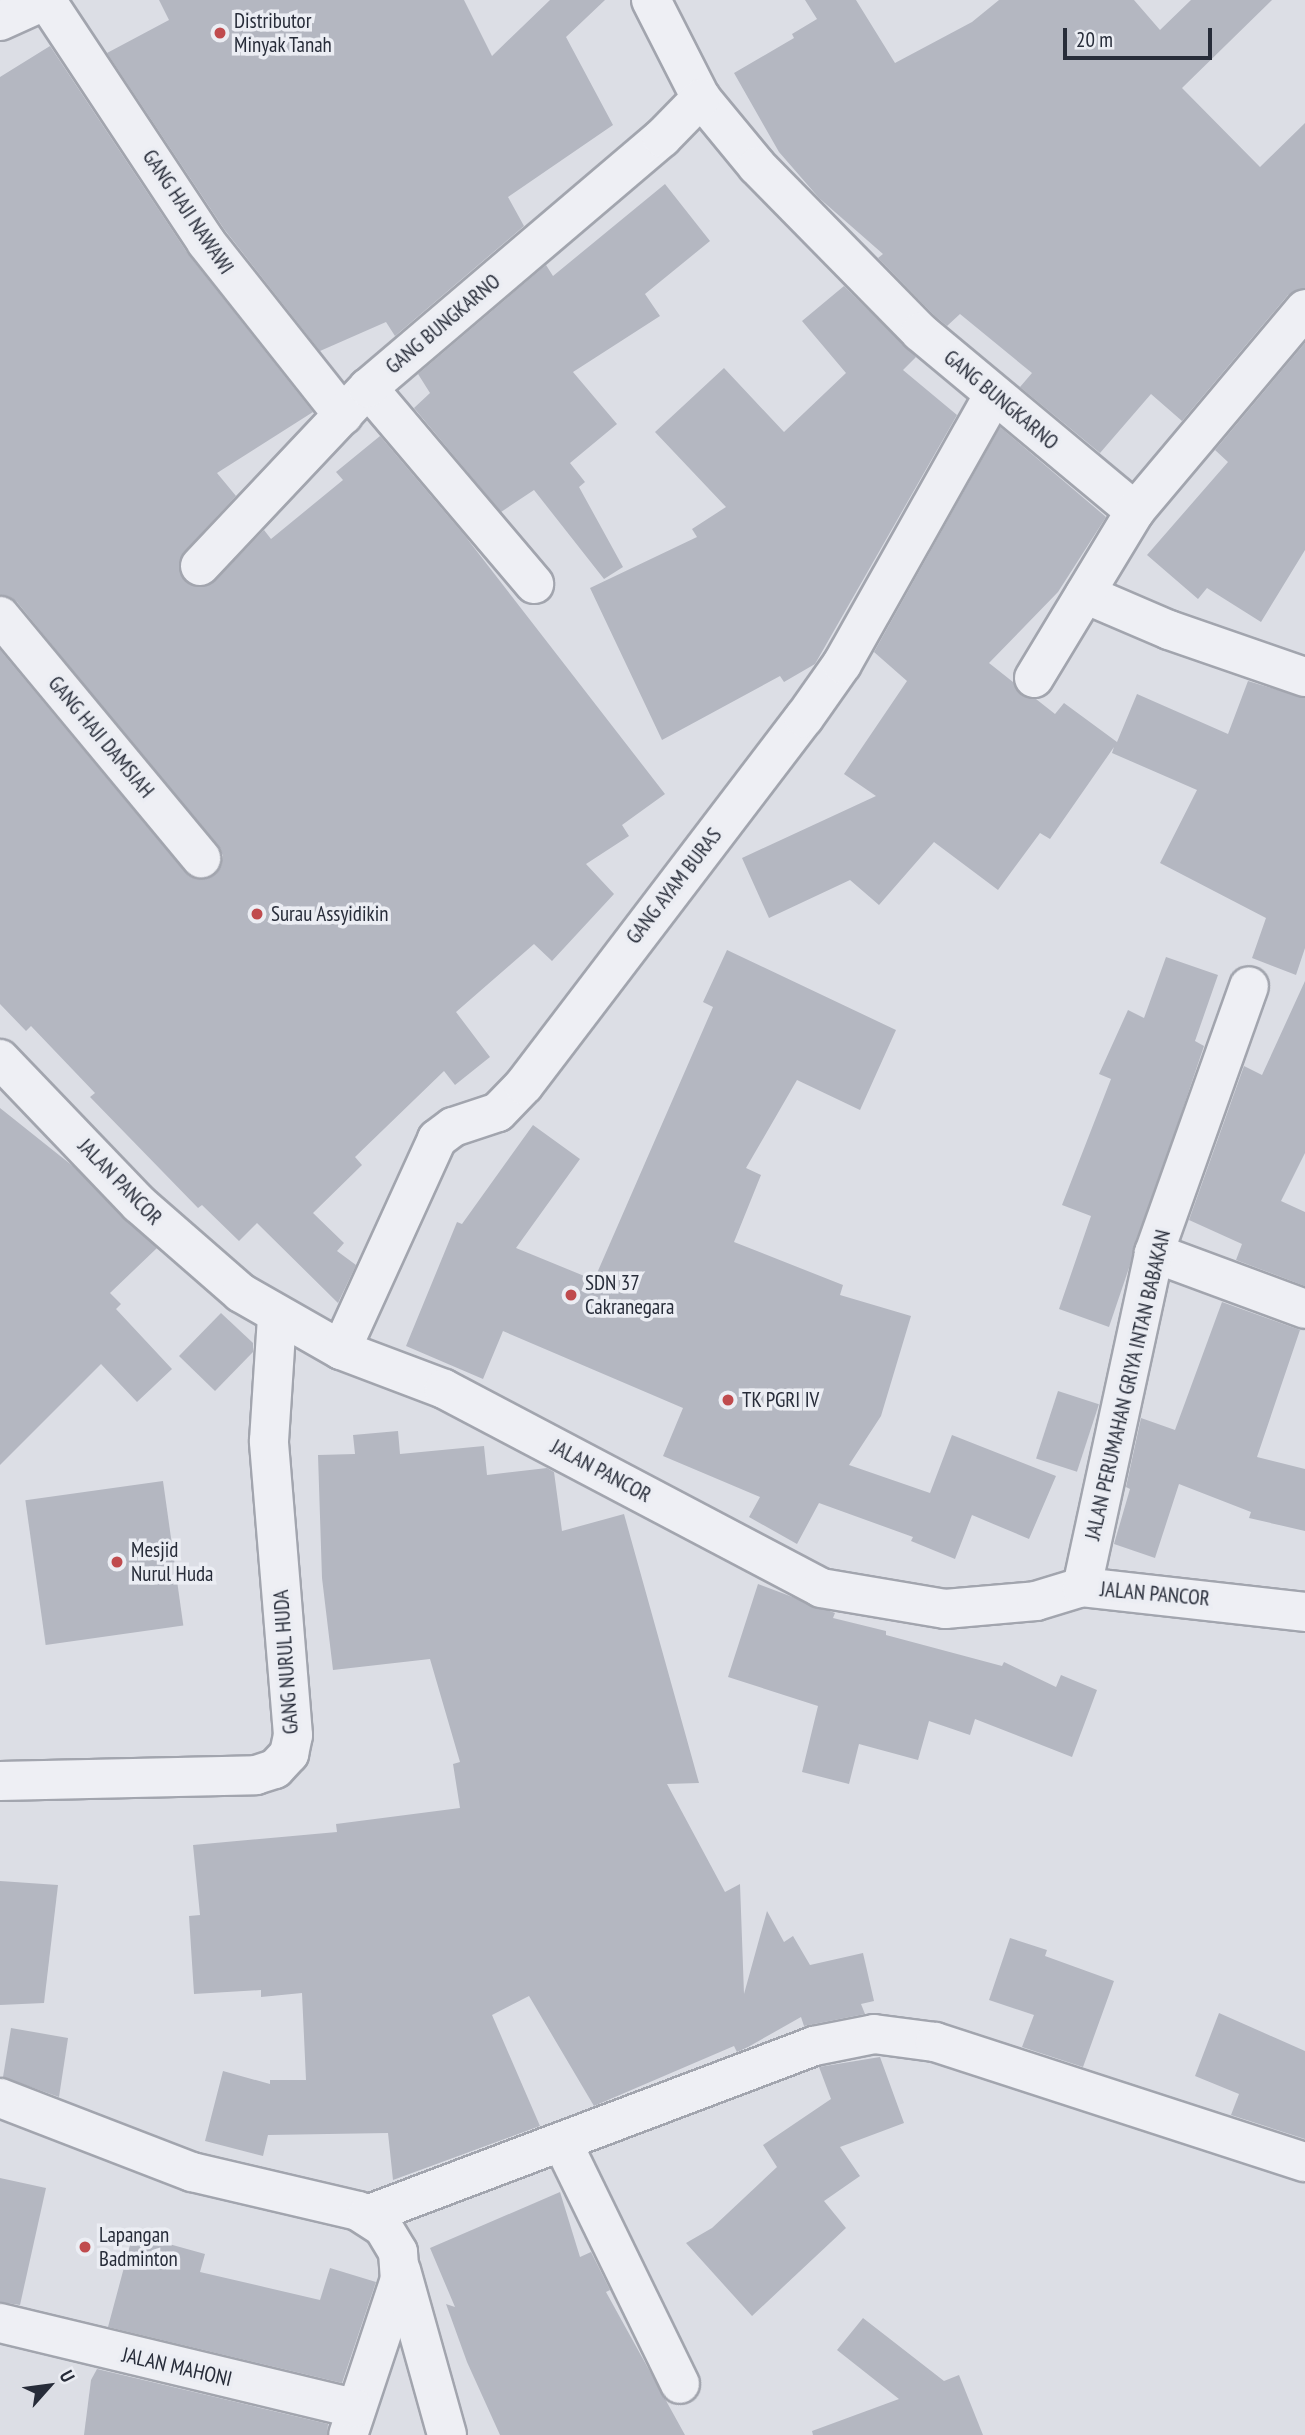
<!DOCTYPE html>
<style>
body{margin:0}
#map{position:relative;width:1305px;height:2435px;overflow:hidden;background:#dcdee5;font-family:"PT Sans Narrow",sans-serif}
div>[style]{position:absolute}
.building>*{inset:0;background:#b4b7c1;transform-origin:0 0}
.roads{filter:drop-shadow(2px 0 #a2a5ae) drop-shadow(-2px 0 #a2a5ae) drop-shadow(0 2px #a2a5ae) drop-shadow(0 -2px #a2a5ae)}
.street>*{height:38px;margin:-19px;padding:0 19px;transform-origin:19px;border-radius:19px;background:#eeeff4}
.dots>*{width:19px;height:19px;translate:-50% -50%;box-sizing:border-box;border:4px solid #ebedf3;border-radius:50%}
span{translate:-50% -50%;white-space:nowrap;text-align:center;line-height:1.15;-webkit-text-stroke:7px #ebedf3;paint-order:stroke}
.poi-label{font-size:21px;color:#272c39}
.left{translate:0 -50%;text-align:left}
.street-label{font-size:21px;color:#272c39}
.north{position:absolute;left:14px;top:2351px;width:70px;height:70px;-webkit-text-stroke:5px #ebedf3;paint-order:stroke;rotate:62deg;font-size:19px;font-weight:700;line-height:28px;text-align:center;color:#272c39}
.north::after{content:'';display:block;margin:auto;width:24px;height:32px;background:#272c39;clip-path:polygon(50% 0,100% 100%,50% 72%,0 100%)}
.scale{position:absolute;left:1063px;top:28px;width:149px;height:32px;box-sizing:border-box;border:4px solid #272c39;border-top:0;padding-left:9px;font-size:21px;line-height:24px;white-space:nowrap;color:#272c39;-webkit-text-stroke:5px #ebedf3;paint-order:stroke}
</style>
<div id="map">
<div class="building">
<i style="clip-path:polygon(159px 0,464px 0,492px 56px,550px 0,605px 0,566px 37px,613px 125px,508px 197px,524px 226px,395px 336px,386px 322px,320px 351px,224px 229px,107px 53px,169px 20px)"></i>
<i style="clip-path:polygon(805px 0,856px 0,895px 63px,972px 22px,999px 0,1134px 0,1160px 30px,1191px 0,1272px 0,1182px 88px,1260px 167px,1305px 123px,1305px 288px,1288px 295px,1182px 421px,1151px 394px,1100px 453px,1020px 387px,1032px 373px,960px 314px,947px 326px,935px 316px,878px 258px,883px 254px,819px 198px,779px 152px,734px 73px,794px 38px,792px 34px,817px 19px)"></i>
<i style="clip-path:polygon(50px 46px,188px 254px,313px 412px,217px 473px,236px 496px,184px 552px,179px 562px,185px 581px,196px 587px,215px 581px,264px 530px,271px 539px,343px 480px,336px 472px,380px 436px,465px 536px,665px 794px,622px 825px,629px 836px,586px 864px,614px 894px,552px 961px,534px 944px,456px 1012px,490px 1057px,455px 1085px,444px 1071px,355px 1157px,362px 1165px,313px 1213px,344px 1243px,337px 1251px,356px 1265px,338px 1303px,257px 1223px,239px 1241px,202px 1205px,198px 1208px,90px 1097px,95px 1093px,31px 1026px,26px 1031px,0 1004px,0 650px,185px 872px,205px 879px,221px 866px,223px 855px,17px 602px,0 595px,0 77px)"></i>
<i style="clip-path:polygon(665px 184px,710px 241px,645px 294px,660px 316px,573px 372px,617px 424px,570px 463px,585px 482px,579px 487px,623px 567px,604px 579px,534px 490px,501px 512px,414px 408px,430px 393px,418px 374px,546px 265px,553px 276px)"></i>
<i style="clip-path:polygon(844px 286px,916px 357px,903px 370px,957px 415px,815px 664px,784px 682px,780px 676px,662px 740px,590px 588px,697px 537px,692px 529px,726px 507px,655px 432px,724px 368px,784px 432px,846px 373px,802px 321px)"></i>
<i style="clip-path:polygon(1305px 343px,1305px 550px,1261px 622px,1207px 588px,1198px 599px,1147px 555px,1228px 462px,1215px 450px)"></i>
<i style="clip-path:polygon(1000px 427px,1106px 517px,1058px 592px,989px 663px,1013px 682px,1022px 696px,1036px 699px,1055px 714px,1064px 703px,1117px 742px,1137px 694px,1228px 734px,1248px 681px,1305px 698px,1305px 948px,1296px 975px,1252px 958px,1266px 918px,1160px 863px,1197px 790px,1112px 753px,1114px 747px,1050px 839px,1040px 833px,998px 890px,934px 842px,879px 905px,850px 880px,769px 918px,742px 858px,876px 796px,844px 774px,907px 681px,874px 652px)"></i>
<i style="clip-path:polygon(727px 950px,896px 1030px,860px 1110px,797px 1080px,746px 1168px,761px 1175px,734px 1242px,843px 1285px,840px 1295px,911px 1316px,881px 1416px,849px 1465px,930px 1493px,952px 1435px,1056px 1476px,1029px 1539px,972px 1515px,955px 1559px,911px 1541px,913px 1537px,819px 1503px,797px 1544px,749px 1517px,760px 1497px,663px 1456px,683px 1408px,503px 1331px,483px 1379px,406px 1346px,457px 1222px,462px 1224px,533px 1125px,580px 1159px,516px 1248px,594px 1280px,713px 1007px,703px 1002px)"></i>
<i style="clip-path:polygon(1166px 957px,1218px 975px,1195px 1041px,1204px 1046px,1109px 1327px,1059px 1309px,1091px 1216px,1062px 1205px,1111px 1079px,1099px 1074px,1128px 1010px,1144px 1018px)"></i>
<i style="clip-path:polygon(1305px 981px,1305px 1153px,1281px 1201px,1305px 1212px,1305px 1286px,1236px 1260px,1242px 1244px,1189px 1220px,1244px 1066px,1262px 1075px)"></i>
<i style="clip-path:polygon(0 1108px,74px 1167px,157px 1248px,110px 1293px,121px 1304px,116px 1309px,172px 1369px,137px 1402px,101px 1364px,0 1465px)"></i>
<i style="clip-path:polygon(1222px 1302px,1300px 1330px,1257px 1457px,1305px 1469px,1305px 1531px,1249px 1518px,1251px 1512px,1179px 1484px,1155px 1558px,1114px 1544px,1130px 1489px,1126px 1487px,1141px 1418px,1175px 1430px)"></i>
<i style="clip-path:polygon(221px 1313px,253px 1343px,253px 1352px,215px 1391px,179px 1356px)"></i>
<i style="left:1058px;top:1391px;width:43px;height:71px;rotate:18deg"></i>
<i style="clip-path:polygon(398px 1431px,400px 1454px,484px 1446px,487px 1475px,547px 1468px,554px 1472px,562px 1531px,624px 1514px,699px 1783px,667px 1784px,725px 1892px,740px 1884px,744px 1994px,767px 1911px,784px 1942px,793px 1936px,810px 1965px,863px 1953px,874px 2001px,861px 2004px,865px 2014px,804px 2026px,801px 2017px,748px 2047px,737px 2052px,734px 2046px,594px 2106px,529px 1996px,492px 2015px,540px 2126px,393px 2180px,388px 2133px,268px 2135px,263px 2156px,205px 2141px,223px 2071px,270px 2084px,270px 2080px,306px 2080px,302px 1993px,261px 1997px,261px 1990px,194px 1994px,189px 1916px,200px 1915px,193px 1845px,337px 1832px,336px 1824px,460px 1808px,453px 1764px,460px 1762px,430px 1659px,333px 1670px,322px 1578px,318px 1455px,355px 1454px,353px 1435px)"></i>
<i style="left:163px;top:1481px;width:146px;height:139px;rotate:82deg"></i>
<i style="clip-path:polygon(758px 1584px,835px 1613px,833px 1618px,886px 1631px,886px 1635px,1002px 1666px,1004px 1662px,1056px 1687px,1061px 1675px,1097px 1690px,1072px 1757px,975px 1719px,970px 1735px,929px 1721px,918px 1760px,859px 1744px,849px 1784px,802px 1772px,818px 1706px,728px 1677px)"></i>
<i style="clip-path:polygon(0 1881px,58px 1885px,44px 2003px,0 2005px)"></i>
<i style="clip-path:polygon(1010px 1938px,1047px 1950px,1045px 1956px,1114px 1981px,1083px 2067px,1022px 2047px,1034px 2015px,989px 2000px)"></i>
<i style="clip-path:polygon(1219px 2013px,1305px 2051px,1305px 2139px,1231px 2115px,1239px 2094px,1195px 2076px)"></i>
<i style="clip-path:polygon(11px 2028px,68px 2038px,59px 2097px,3px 2077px)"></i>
<i style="clip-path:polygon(880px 2057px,904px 2123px,840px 2147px,860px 2176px,824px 2201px,846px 2228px,752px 2316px,686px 2243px,712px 2228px,777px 2167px,763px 2145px,831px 2099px,819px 2067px)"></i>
<i style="clip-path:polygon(0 2178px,46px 2188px,20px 2305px,0 2302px)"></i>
<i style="clip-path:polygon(560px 2192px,580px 2257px,591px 2252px,610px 2290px,606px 2292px,685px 2435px,500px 2435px,467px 2362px,446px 2304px,455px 2307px,430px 2248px)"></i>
<i style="clip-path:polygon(133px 2234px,205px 2254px,200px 2272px,320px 2300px,330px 2268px,376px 2282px,342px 2383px,108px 2327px)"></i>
<i style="clip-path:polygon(863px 2318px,944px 2381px,959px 2375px,983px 2435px,813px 2435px,812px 2431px,899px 2399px,837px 2350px)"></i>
<i style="clip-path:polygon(97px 2369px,328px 2424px,327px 2435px,84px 2435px,91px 2380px)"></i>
</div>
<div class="roads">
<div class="street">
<i style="left:46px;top:0;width:290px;rotate:56.5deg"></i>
<i style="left:206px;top:242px;width:221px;rotate:51.6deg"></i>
<i style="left:651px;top:0;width:110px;rotate:63deg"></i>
<i style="left:701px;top:98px;width:88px;rotate:50.5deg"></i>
<i style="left:757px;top:166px;width:233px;rotate:45.5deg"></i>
<i style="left:920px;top:332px;width:280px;rotate:39.8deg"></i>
<i style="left:0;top:21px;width:51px;rotate:-24.5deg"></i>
<i style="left:368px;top:388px;width:257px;rotate:49.7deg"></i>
<i style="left:200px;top:566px;width:245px;rotate:-46.7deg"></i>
<i style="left:368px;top:388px;width:386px;rotate:-40.4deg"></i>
<i style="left:662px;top:138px;width:56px;rotate:-45.7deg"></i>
<i style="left:1085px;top:594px;width:91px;rotate:23.2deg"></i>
<i style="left:1169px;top:630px;width:144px;rotate:19.1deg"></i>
<i style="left:0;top:616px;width:315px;rotate:50.3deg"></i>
<i style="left:1034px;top:678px;width:195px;rotate:-58.8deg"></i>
<i style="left:1135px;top:511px;width:264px;rotate:-49.9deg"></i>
<i style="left:0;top:1059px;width:201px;rotate:46.2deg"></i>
<i style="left:139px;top:1204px;width:135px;rotate:41.1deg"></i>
<i style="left:241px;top:1293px;width:115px;rotate:29.7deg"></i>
<i style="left:341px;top:1350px;width:110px;rotate:20.7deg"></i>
<i style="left:444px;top:1389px;width:426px;rotate:27.8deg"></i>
<i style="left:821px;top:1588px;width:126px;rotate:9.6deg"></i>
<i style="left:945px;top:1609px;width:91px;rotate:-5deg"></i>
<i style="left:1036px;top:1601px;width:48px;rotate:-16.9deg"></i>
<i style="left:1082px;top:1587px;width:224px;rotate:6.4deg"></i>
<i style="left:1154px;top:1253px;width:161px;rotate:20.3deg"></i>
<i style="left:341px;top:1350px;width:232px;rotate:-65.5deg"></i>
<i style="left:437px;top:1139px;width:20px;rotate:-37deg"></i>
<i style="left:453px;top:1127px;width:47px;rotate:-18.4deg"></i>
<i style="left:498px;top:1112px;width:37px;rotate:-46deg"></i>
<i style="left:524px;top:1085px;width:462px;rotate:-52.7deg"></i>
<i style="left:804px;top:718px;width:66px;rotate:-54.9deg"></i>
<i style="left:842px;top:664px;width:308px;rotate:-60.6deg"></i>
<i style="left:1082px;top:1587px;width:342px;rotate:-77.8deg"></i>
<i style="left:1154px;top:1253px;width:283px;rotate:-70.4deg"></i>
<i style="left:0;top:1781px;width:256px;rotate:-1.3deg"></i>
<i style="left:256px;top:1775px;width:20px;rotate:-18deg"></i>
<i style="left:275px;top:1769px;width:21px;rotate:-47deg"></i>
<i style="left:289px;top:1754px;width:19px;rotate:-78deg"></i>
<i style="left:293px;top:1735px;width:295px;rotate:-94.7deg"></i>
<i style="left:269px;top:1441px;width:125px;rotate:-86.3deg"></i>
<i style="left:0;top:2098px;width:206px;rotate:21.1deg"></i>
<i style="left:192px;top:2172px;width:171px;rotate:13.2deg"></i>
<i style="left:358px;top:2211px;width:30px;rotate:33deg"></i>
<i style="left:383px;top:2227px;width:29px;rotate:59deg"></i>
<i style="left:398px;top:2252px;width:27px;rotate:86deg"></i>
<i style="left:400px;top:2279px;width:164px;rotate:108.4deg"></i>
<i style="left:562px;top:2142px;width:269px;rotate:64deg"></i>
<i style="left:367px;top:2215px;width:478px;rotate:-20.7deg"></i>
<i style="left:814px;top:2046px;width:61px;rotate:-11.3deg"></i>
<i style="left:874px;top:2034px;width:62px;rotate:7.5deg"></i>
<i style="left:935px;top:2042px;width:389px;rotate:18deg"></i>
<i style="left:401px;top:2270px;width:171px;rotate:74.4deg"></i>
<i style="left:0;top:2323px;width:364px;rotate:13.5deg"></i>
</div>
</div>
<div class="dots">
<i style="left:220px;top:33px;background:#c04b4e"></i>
<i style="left:257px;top:914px;background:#c04b4e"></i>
<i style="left:571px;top:1295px;background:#c04b4e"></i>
<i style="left:728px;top:1400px;background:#c04b4e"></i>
<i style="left:117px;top:1562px;background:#c04b4e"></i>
<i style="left:85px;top:2247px;background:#c04b4e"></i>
</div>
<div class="poi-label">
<span class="left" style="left:234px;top:33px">Distributor<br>Minyak Tanah</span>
<span class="left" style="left:271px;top:914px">Surau Assyidikin</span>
<span class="left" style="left:585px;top:1295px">SDN 37<br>Cakranegara</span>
<span class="left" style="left:742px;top:1400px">TK PGRI IV</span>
<span class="left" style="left:131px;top:1562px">Mesjid<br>Nurul Huda</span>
<span class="left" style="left:99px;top:2247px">Lapangan<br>Badminton</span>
</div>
<div class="street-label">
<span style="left:188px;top:212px;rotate:56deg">GANG HAJI NAWAWI</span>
<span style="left:443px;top:324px;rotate:-40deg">GANG BUNGKARNO</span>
<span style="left:1001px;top:400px;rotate:40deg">GANG BUNGKARNO</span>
<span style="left:101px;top:737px;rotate:50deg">GANG HAJI DAMSIAH</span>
<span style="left:674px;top:886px;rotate:-52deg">GANG AYAM BURAS</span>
<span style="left:120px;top:1182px;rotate:46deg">JALAN PANCOR</span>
<span style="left:1128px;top:1385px;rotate:-77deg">JALAN PERUMAHAN GRIYA INTAN BABAKAN</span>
<span style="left:601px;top:1471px;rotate:28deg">JALAN PANCOR</span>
<span style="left:1155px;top:1594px;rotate:5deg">JALAN PANCOR</span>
<span style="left:286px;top:1662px;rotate:-94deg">GANG NURUL HUDA</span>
<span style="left:177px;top:2367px;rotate:13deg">JALAN MAHONI</span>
</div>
<div class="north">U</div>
<div class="scale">20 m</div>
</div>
